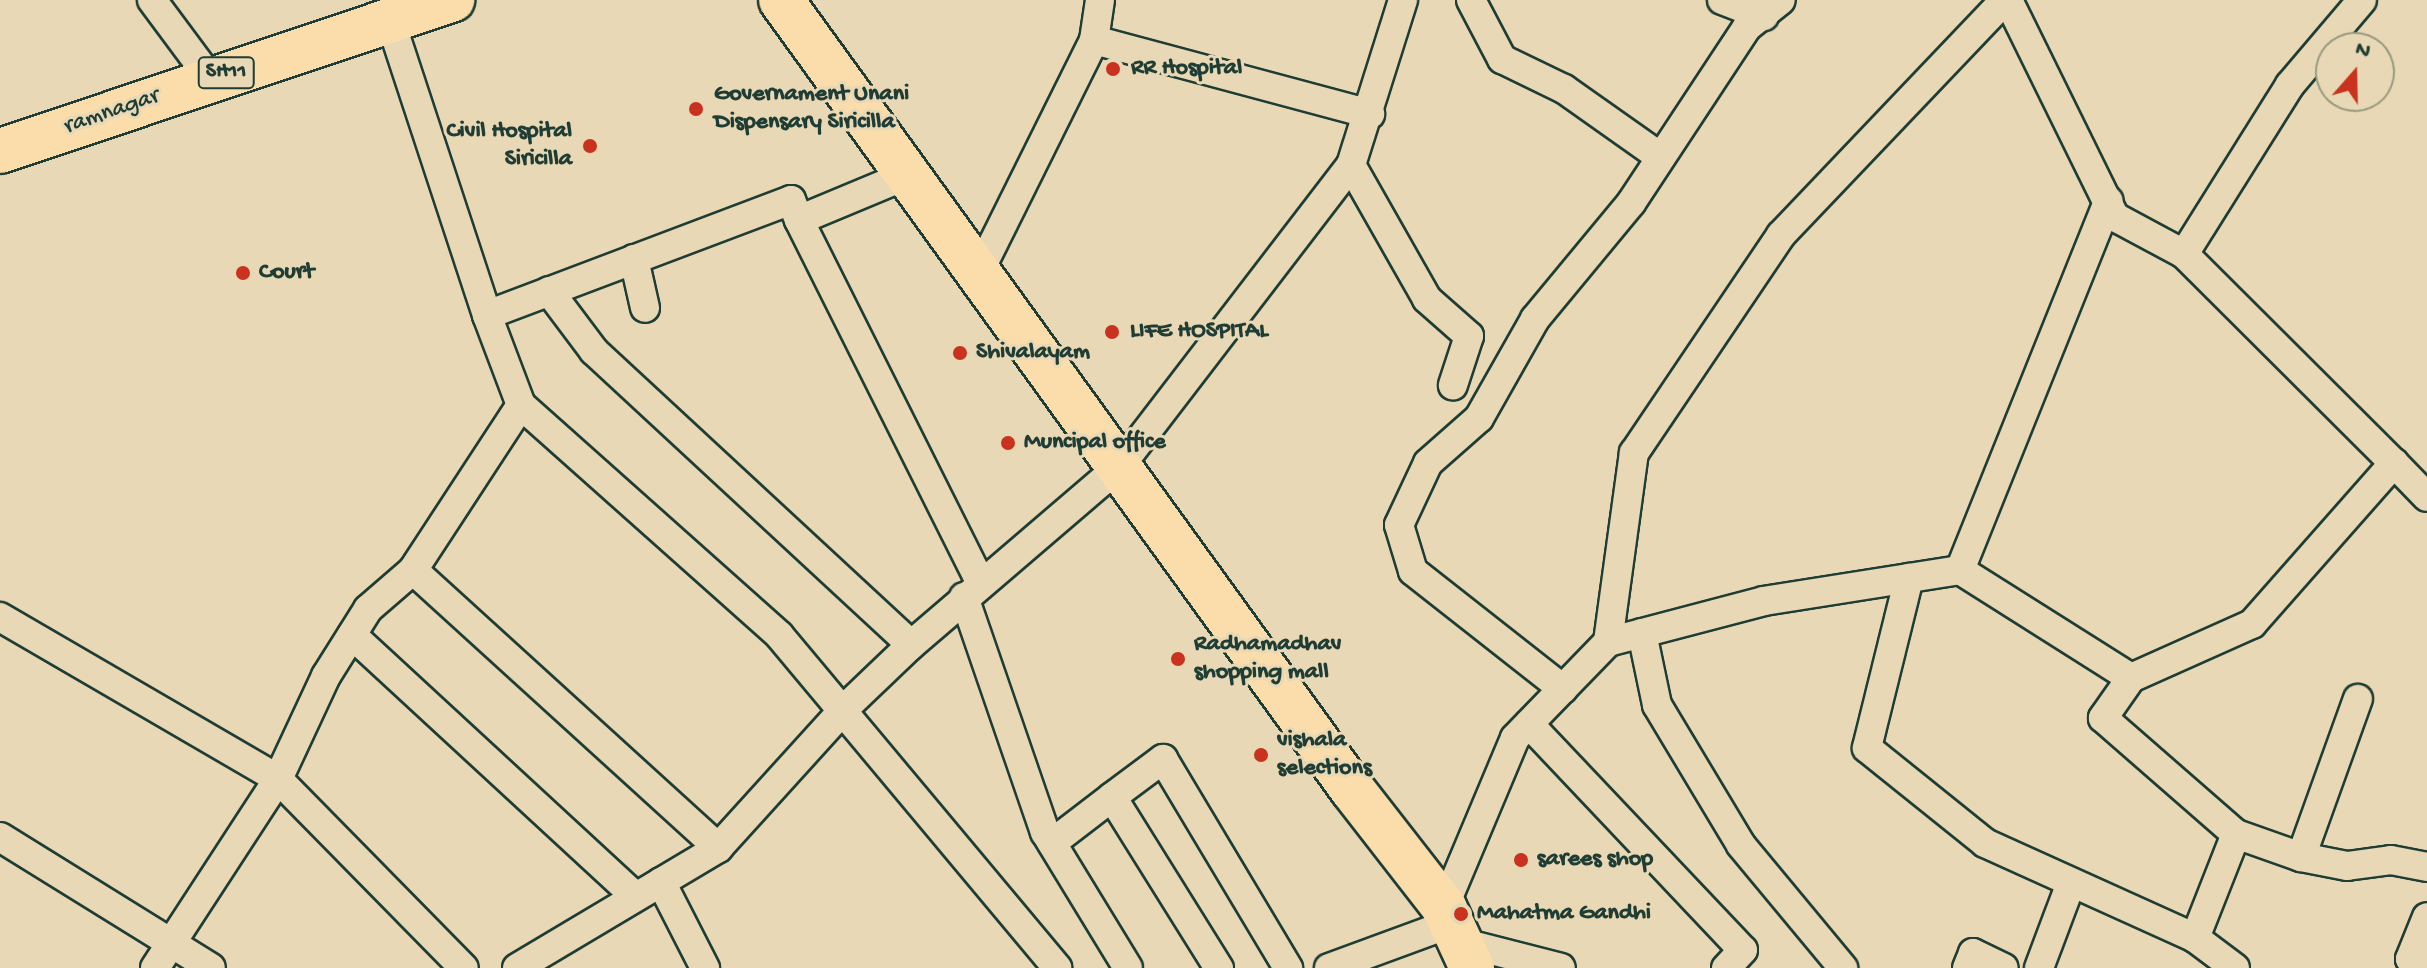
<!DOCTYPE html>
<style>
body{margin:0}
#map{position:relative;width:2427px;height:968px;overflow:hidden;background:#e9d8b5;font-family:"Gochi Hand",sans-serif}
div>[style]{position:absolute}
.roads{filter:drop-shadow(2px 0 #1f3d34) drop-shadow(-2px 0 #1f3d34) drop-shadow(0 2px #1f3d34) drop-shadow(0 -2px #1f3d34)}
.street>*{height:28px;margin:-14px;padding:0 14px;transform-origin:14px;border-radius:14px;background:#e9d8b5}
.primary>*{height:44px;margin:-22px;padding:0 22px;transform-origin:22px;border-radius:22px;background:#fbddab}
.dots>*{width:22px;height:22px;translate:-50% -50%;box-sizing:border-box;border:4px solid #e9d8b5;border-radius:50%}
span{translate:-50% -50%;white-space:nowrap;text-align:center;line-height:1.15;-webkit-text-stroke:6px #e9d8b5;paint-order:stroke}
.shield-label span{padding:2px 6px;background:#e9d8b5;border:2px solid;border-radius:6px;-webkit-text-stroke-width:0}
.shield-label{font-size:22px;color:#1f3d34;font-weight:700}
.poi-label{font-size:24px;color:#1f3d34;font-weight:700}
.left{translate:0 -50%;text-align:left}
.right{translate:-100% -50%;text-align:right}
.street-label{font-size:24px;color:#1f3d34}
.north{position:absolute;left:2315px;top:32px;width:80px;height:80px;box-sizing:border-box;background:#e9d8b5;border:2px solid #989a81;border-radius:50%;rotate:20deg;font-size:22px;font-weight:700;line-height:32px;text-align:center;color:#1f3d34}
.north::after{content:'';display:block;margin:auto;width:28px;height:36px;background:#c8321e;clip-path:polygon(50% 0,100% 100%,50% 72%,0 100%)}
</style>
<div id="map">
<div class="roads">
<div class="street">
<i style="left:152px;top:0;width:97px;rotate:53.4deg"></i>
<i style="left:1100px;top:0;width:40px;rotate:98.5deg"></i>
<i style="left:1094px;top:40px;width:286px;rotate:15deg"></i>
<i style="left:1471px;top:0;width:67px;rotate:62.3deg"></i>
<i style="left:1502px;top:59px;width:69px;rotate:25.8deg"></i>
<i style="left:1564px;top:89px;width:116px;rotate:35.2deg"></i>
<i style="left:1722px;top:0;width:45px;rotate:20.9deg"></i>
<i style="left:2008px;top:0;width:242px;rotate:63.8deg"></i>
<i style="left:2115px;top:217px;width:78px;rotate:28.2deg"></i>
<i style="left:2184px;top:254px;width:296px;rotate:44.9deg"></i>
<i style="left:390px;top:20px;width:311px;rotate:71.8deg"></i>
<i style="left:1351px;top:165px;width:154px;rotate:60.4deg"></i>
<i style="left:1427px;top:299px;width:56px;rotate:41.4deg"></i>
<i style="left:1469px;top:336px;width:52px;rotate:108.1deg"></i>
<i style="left:907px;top:175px;width:117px;rotate:157.4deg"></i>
<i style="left:799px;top:220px;width:405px;rotate:63.4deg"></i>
<i style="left:2184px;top:254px;width:199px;rotate:-57.9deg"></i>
<i style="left:2290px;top:85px;width:111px;rotate:-49.7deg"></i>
<i style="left:634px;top:259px;width:50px;rotate:77.3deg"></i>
<i style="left:978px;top:274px;width:261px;rotate:-63.6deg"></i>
<i style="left:549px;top:291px;width:75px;rotate:53.1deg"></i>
<i style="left:594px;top:351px;width:432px;rotate:42.8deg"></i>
<i style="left:521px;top:405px;width:96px;rotate:-110.7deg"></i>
<i style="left:487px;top:315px;width:325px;rotate:-20.7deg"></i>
<i style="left:791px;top:200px;width:22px;rotate:68deg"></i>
<i style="left:413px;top:570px;width:413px;rotate:42.3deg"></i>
<i style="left:1960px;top:570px;width:398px;rotate:-68.1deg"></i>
<i style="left:1909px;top:578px;width:175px;rotate:103.9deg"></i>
<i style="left:1867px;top:748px;width:151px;rotate:38.8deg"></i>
<i style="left:1985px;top:843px;width:230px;rotate:24.3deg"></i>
<i style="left:2195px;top:938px;width:50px;rotate:36.9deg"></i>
<i style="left:964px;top:597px;width:249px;rotate:71deg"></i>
<i style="left:1045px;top:832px;width:159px;rotate:58.6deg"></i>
<i style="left:0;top:617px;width:322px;rotate:30.2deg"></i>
<i style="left:278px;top:779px;width:265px;rotate:45.5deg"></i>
<i style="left:1642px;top:633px;width:74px;rotate:78.2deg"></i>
<i style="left:1657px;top:705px;width:163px;rotate:59deg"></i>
<i style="left:1741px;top:845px;width:160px;rotate:50.3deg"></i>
<i style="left:352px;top:635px;width:386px;rotate:42.7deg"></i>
<i style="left:1608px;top:642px;width:191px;rotate:-82.2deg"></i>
<i style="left:1634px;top:453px;width:263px;rotate:-56deg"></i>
<i style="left:1781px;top:235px;width:325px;rotate:-46.4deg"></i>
<i style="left:2131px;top:678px;width:49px;rotate:125deg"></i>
<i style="left:2103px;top:718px;width:176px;rotate:41.1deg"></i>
<i style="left:2236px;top:834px;width:112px;rotate:111.5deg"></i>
<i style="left:1563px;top:689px;width:191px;rotate:-141.8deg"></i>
<i style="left:1413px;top:571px;width:48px;rotate:-106.9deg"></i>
<i style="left:1399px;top:525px;width:68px;rotate:-64.9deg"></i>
<i style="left:1428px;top:463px;width:68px;rotate:-41.4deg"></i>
<i style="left:1479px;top:418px;width:114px;rotate:-60.5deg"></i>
<i style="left:1535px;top:319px;width:151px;rotate:-50.4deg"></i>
<i style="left:1631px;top:203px;width:211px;rotate:-56.6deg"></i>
<i style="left:1747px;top:27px;width:43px;rotate:-38.5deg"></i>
<i style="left:1529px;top:724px;width:311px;rotate:46.6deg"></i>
<i style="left:1743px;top:950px;width:25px;rotate:133deg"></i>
<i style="left:1112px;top:797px;width:64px;rotate:-36.7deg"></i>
<i style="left:1163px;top:759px;width:244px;rotate:59.1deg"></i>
<i style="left:2236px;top:834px;width:69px;rotate:19.5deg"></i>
<i style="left:2301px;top:857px;width:47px;rotate:11.1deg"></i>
<i style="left:2347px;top:866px;width:44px;rotate:-7.8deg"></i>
<i style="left:2391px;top:860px;width:37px;rotate:11deg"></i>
<i style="left:0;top:837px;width:248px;rotate:31.8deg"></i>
<i style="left:1052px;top:843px;width:76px;rotate:-37.5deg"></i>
<i style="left:1112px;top:797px;width:202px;rotate:58deg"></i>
<i style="left:2301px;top:857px;width:168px;rotate:-70.2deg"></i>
<i style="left:661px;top:882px;width:97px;rotate:62.9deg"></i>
<i style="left:1444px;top:907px;width:183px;rotate:-67.2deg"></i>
<i style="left:1515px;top:738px;width:134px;rotate:-45.9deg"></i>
<i style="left:1608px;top:642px;width:161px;rotate:-14.7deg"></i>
<i style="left:1764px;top:601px;width:198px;rotate:-9deg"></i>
<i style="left:1960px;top:570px;width:202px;rotate:32.3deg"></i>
<i style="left:2131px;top:678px;width:133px;rotate:-24.1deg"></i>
<i style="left:2252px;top:624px;width:215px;rotate:-48.6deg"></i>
<i style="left:2394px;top:463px;width:47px;rotate:45.9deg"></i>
<i style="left:1460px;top:942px;width:104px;rotate:14.4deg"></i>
<i style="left:155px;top:968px;width:225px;rotate:-56.9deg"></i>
<i style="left:278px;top:779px;width:114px;rotate:-65deg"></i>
<i style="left:326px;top:676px;width:79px;rotate:-57.9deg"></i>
<i style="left:368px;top:609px;width:60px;rotate:-40.9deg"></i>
<i style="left:413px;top:570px;width:197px;rotate:-56.8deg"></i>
<i style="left:521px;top:405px;width:346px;rotate:41.7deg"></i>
<i style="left:779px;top:635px;width:434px;rotate:50.1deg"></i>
<i style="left:517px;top:968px;width:234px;rotate:-30.8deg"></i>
<i style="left:718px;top:848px;width:188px;rotate:-47.8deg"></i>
<i style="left:844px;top:709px;width:93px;rotate:-43.7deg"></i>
<i style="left:911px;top:645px;width:275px;rotate:-40.6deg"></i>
<i style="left:1120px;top:466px;width:379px;rotate:-52.5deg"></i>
<i style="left:1351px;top:165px;width:173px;rotate:-72.5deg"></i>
<i style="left:1329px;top:968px;width:130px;rotate:-20.2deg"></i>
<i style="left:1967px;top:968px;width:16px;rotate:-68deg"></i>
<i style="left:1973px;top:953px;width:34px;rotate:26deg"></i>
<i style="left:2039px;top:968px;width:91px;rotate:-69.4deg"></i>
<i style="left:2414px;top:968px;width:6px;rotate:-59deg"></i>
<i style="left:2417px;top:963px;width:8px;rotate:-150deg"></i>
<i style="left:2410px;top:959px;width:45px;rotate:-68deg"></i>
</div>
<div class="primary">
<i style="left:781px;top:0;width:974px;rotate:54.11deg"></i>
<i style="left:1352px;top:789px;width:150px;rotate:52.1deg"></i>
<i style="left:1444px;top:907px;width:67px;rotate:65.3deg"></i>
<i style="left:0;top:151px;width:477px;rotate:-18.5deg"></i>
</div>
</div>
<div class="dots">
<i style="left:1113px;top:69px;background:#c8321e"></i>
<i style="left:696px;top:109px;background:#c8321e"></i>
<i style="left:590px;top:146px;background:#c8321e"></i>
<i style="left:243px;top:273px;background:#c8321e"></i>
<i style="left:1112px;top:332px;background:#c8321e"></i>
<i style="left:960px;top:353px;background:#c8321e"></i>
<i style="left:1008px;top:443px;background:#c8321e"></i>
<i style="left:1178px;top:659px;background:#c8321e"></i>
<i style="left:1261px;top:755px;background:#c8321e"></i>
<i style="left:1521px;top:860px;background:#c8321e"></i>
<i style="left:1461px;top:914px;background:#c8321e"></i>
</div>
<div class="shield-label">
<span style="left:226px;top:73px">SH11</span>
</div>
<div class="poi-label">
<span class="left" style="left:1131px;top:69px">RR Hospital</span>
<span class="left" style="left:714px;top:109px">Governament Unani<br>Dispensary Siricilla</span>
<span class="right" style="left:572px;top:146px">Civil Hospital<br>Siricilla</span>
<span class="left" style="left:259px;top:273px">Court</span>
<span class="left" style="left:1130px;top:332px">LIFE HOSPITAL</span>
<span class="left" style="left:976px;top:353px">Shivalayam</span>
<span class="left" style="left:1024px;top:443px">Muncipal office</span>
<span class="left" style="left:1194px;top:659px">Radhamadhav<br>shopping mall</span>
<span class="left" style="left:1277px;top:755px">vishala<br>selections</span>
<span class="left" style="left:1537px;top:860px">sarees shop</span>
<span class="left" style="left:1477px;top:914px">Mahatma Gandhi</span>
</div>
<div class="street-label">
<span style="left:112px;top:112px;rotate:-19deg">ramnagar</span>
</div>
<div class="north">N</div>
</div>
